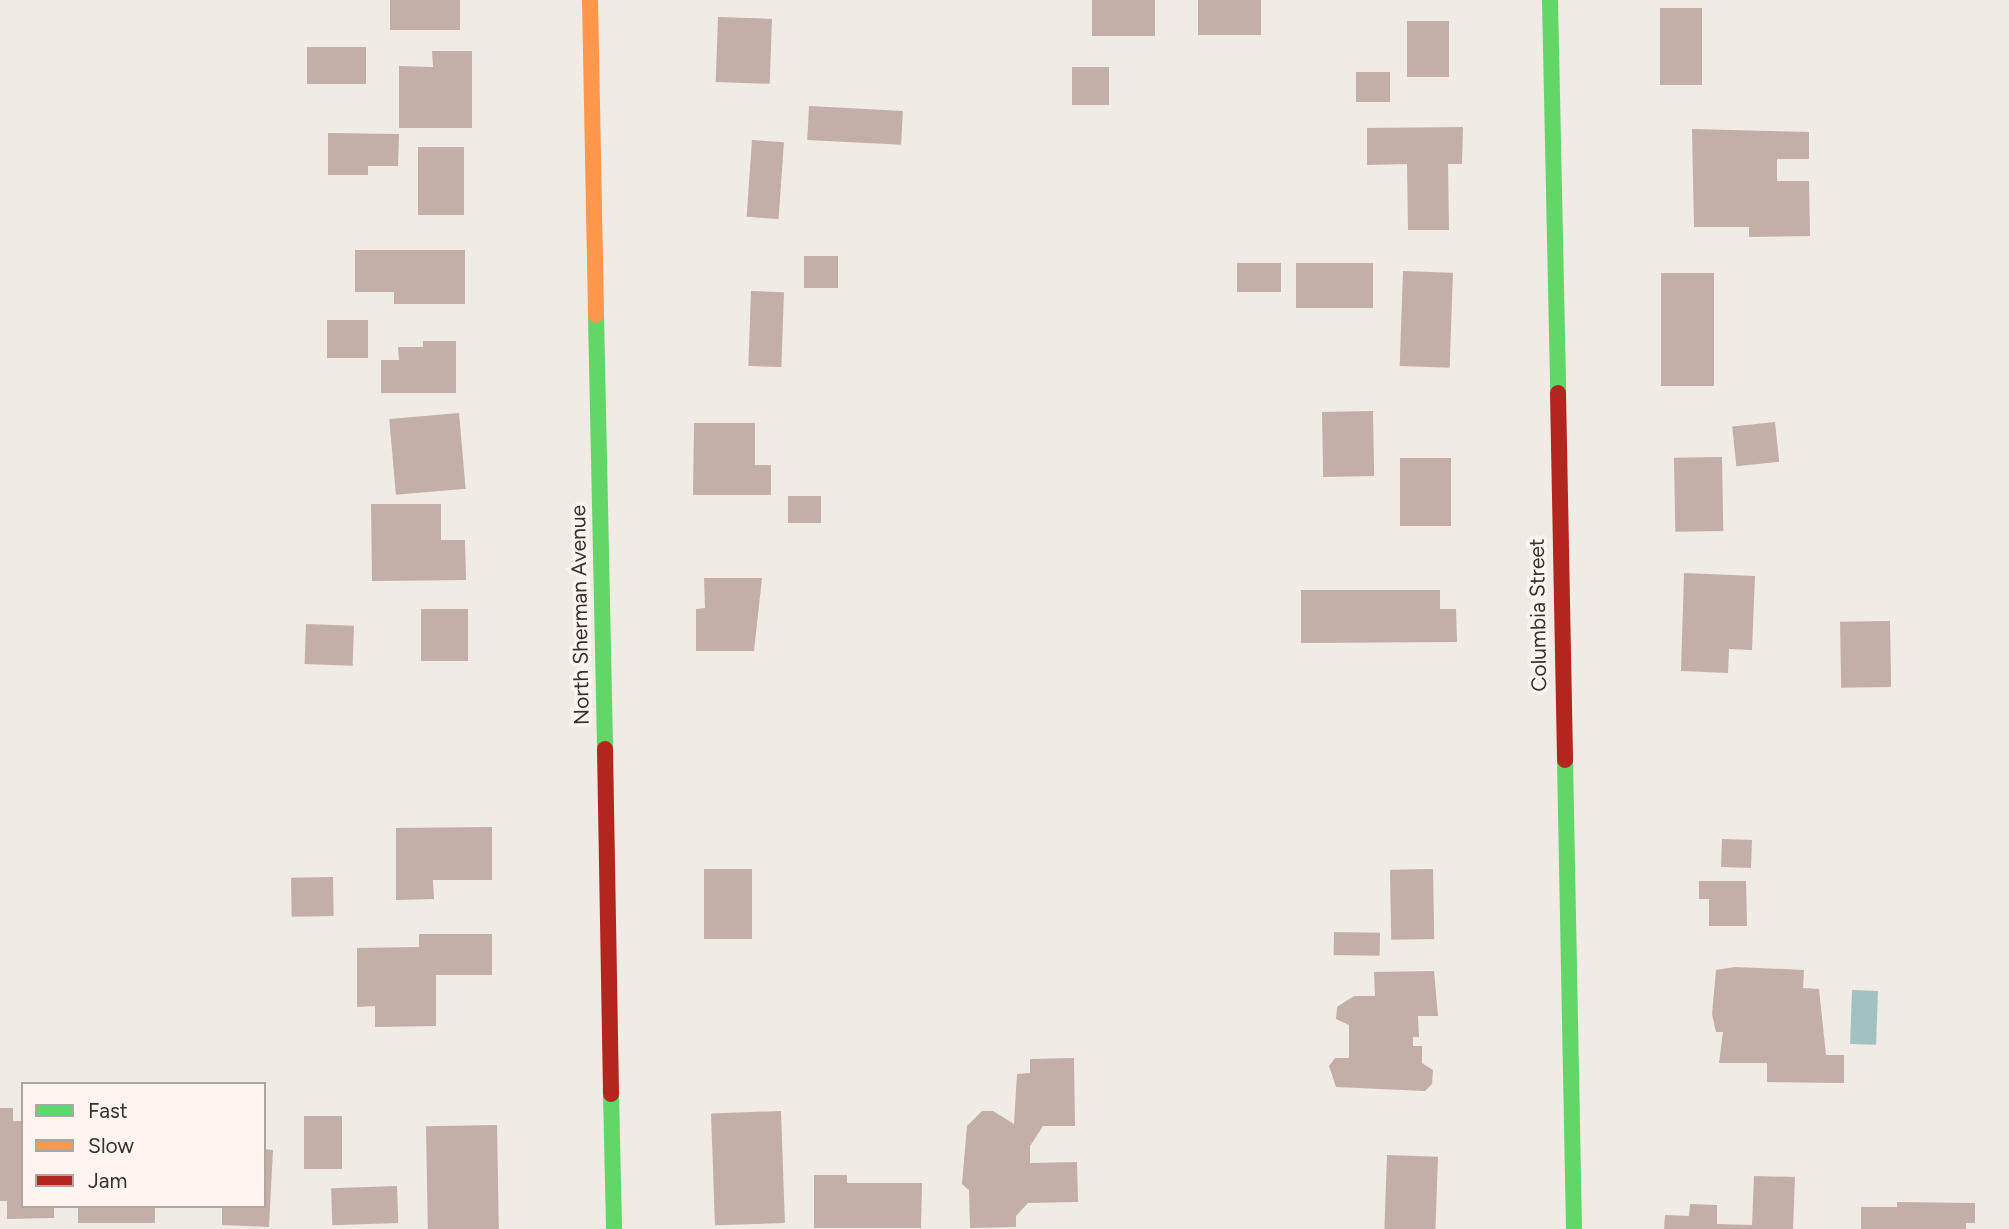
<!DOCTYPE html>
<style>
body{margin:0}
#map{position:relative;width:2009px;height:1229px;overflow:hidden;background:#f0ebe5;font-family:Figtree,sans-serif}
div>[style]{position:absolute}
.water>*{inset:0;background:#a1c2c1;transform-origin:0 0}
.building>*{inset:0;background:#c3afa7;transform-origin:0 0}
.fast>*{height:16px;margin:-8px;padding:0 8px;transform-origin:8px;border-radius:8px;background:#63d668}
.slow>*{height:16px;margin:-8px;padding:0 8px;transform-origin:8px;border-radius:8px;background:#ff974d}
.jam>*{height:16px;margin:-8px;padding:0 8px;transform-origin:8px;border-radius:8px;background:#b3261e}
span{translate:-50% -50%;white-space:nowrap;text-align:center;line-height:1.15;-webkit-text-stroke:7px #fbf5ee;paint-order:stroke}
.street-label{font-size:21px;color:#3b302b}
.legend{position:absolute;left:21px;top:1082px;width:245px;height:126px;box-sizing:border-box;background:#fbf5ee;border:2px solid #aea6a0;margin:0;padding:9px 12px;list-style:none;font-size:21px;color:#3b302b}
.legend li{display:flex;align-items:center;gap:14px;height:35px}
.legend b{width:35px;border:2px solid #aea6a0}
</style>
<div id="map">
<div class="water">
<i style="left:1852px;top:990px;width:26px;height:54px;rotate:2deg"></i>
</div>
<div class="building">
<i style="left:390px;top:0;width:70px;height:30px"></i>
<i style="left:1092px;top:0;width:63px;height:36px"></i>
<i style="left:1198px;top:0;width:63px;height:35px"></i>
<i style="left:1660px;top:8px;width:42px;height:77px"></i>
<i style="left:718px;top:17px;width:54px;height:65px;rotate:2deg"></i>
<i style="left:1407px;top:21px;width:42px;height:56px"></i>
<i style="left:366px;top:47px;width:37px;height:59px;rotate:90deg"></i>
<i style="clip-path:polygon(432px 51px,472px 51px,472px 128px,399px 128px,399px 66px,433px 67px)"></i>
<i style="left:1072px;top:67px;width:37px;height:38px"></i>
<i style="left:1356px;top:72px;width:34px;height:30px"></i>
<i style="left:809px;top:106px;width:94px;height:34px;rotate:3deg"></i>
<i style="clip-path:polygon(1463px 127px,1462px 164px,1448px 164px,1449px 230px,1408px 230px,1407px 164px,1367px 165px,1367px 128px)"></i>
<i style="clip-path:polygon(1692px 129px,1809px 132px,1809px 159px,1777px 159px,1777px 181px,1809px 181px,1810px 236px,1749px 237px,1749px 227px,1694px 227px)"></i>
<i style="clip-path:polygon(328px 133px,399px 134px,398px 166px,368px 166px,368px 175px,328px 175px)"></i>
<i style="left:752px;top:140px;width:32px;height:77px;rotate:4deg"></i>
<i style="left:418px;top:147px;width:46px;height:68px"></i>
<i style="clip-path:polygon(355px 250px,465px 250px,465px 304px,394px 304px,394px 292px,355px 292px)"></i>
<i style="left:838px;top:256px;width:32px;height:34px;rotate:90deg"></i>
<i style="left:1237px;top:263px;width:44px;height:29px"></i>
<i style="left:1296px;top:263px;width:77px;height:45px"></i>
<i style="left:1403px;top:271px;width:50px;height:95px;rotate:2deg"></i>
<i style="left:1661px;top:273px;width:53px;height:113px"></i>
<i style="left:751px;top:291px;width:33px;height:75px;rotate:2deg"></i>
<i style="left:327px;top:320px;width:41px;height:38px"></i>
<i style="clip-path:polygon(423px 341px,456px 341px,456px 393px,381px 393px,381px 360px,399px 360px,398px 347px,423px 347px)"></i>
<i style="left:1373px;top:411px;width:65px;height:51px;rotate:89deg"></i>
<i style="left:459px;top:413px;width:76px;height:70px;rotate:85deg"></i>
<i style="left:1775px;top:422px;width:40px;height:43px;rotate:84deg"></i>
<i style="clip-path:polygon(694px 423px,755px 423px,755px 465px,771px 465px,771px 495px,693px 495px)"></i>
<i style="left:1722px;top:457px;width:74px;height:48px;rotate:89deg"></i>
<i style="left:1400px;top:458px;width:51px;height:68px"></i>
<i style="left:788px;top:496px;width:33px;height:27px"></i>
<i style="clip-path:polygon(371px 504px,441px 504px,441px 540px,465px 540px,466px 580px,372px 581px)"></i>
<i style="clip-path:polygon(1684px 573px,1755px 576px,1752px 650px,1729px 649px,1728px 673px,1681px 671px)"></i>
<i style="clip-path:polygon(704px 578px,762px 578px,754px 651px,696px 651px,696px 609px,705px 608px)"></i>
<i style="clip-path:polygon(1301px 590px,1440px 590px,1440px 609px,1456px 609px,1457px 642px,1301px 643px)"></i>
<i style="left:421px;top:609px;width:47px;height:52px"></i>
<i style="left:1890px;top:621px;width:66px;height:50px;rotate:89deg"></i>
<i style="left:306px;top:624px;width:48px;height:40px;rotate:2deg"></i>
<i style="clip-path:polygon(492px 827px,492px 880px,433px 880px,434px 899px,396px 900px,396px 828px)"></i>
<i style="left:1722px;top:839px;width:30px;height:28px;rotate:2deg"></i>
<i style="left:704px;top:869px;width:48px;height:70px"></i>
<i style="left:1433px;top:869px;width:70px;height:43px;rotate:89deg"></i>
<i style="left:333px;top:877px;width:39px;height:42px;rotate:89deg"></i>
<i style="clip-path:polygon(1699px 881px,1746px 881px,1747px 926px,1709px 926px,1709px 899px,1699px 899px)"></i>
<i style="left:1334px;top:932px;width:46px;height:23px;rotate:1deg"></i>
<i style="clip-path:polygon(419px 934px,492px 934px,492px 975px,436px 975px,436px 1026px,375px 1027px,375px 1006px,357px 1007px,357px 948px,419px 947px)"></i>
<i style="clip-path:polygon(1735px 967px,1804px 970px,1803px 988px,1819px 989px,1826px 1055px,1844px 1055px,1844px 1083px,1767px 1082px,1767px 1063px,1719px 1063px,1723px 1032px,1716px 1032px,1712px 1014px,1716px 970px)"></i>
<i style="clip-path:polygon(1434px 971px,1438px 1016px,1418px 1016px,1419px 1037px,1413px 1037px,1413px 1046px,1422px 1046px,1422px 1063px,1433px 1070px,1432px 1084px,1425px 1091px,1336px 1087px,1329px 1066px,1335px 1058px,1349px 1058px,1349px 1025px,1336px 1019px,1337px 1007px,1354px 996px,1375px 996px,1374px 972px)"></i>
<i style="clip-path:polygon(1074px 1058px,1075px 1126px,1043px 1126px,1030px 1146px,1030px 1163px,1077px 1162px,1078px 1202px,1028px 1203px,1016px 1216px,1016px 1227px,970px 1228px,969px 1190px,962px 1184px,967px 1126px,982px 1111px,993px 1111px,1014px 1124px,1017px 1074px,1030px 1073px,1030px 1059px)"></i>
<i style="clip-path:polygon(0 1108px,13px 1108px,13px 1121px,23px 1121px,23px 1206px,54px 1206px,54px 1218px,7px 1219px,7px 1201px,0 1201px)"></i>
<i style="left:781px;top:1111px;width:112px;height:70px;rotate:88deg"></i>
<i style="left:304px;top:1116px;width:38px;height:53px"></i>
<i style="left:497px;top:1125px;width:104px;height:71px;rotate:89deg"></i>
<i style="clip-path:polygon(264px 1149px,273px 1150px,269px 1227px,222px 1225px,222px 1206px,264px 1206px)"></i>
<i style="left:1387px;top:1155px;width:51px;height:74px;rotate:2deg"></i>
<i style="clip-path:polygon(814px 1175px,847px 1175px,847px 1183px,922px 1183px,921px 1228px,814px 1228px)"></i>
<i style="clip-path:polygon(1754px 1176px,1795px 1177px,1793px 1229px,1664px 1229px,1665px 1215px,1689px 1216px,1690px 1204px,1717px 1205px,1717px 1224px,1752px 1225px)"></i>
<i style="left:397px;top:1186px;width:37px;height:66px;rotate:88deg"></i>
<i style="clip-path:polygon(1897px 1202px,1975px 1203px,1975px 1223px,1966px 1223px,1966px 1229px,1861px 1229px,1861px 1207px,1897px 1207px)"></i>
<i style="left:78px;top:1206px;width:77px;height:17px"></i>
</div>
<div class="fast">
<i style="left:1550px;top:0;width:393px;rotate:88.8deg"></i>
<i style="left:596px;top:315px;width:434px;rotate:88.8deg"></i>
<i style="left:1565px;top:760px;width:469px;rotate:88.9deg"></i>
<i style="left:611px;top:1094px;width:135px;rotate:88.7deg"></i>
</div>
<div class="slow">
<i style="left:590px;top:0;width:315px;rotate:88.9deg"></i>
</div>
<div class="jam">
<i style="left:1558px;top:393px;width:367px;rotate:88.9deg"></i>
<i style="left:605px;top:749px;width:345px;rotate:89deg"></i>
</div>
<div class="street-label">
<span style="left:580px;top:615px;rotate:-91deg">North Sherman Avenue</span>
<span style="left:1538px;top:615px;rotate:-91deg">Columbia Street</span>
</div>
<ul class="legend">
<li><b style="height:9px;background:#63d668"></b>Fast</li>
<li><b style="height:9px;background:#ff974d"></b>Slow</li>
<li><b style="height:9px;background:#b3261e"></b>Jam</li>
</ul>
</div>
